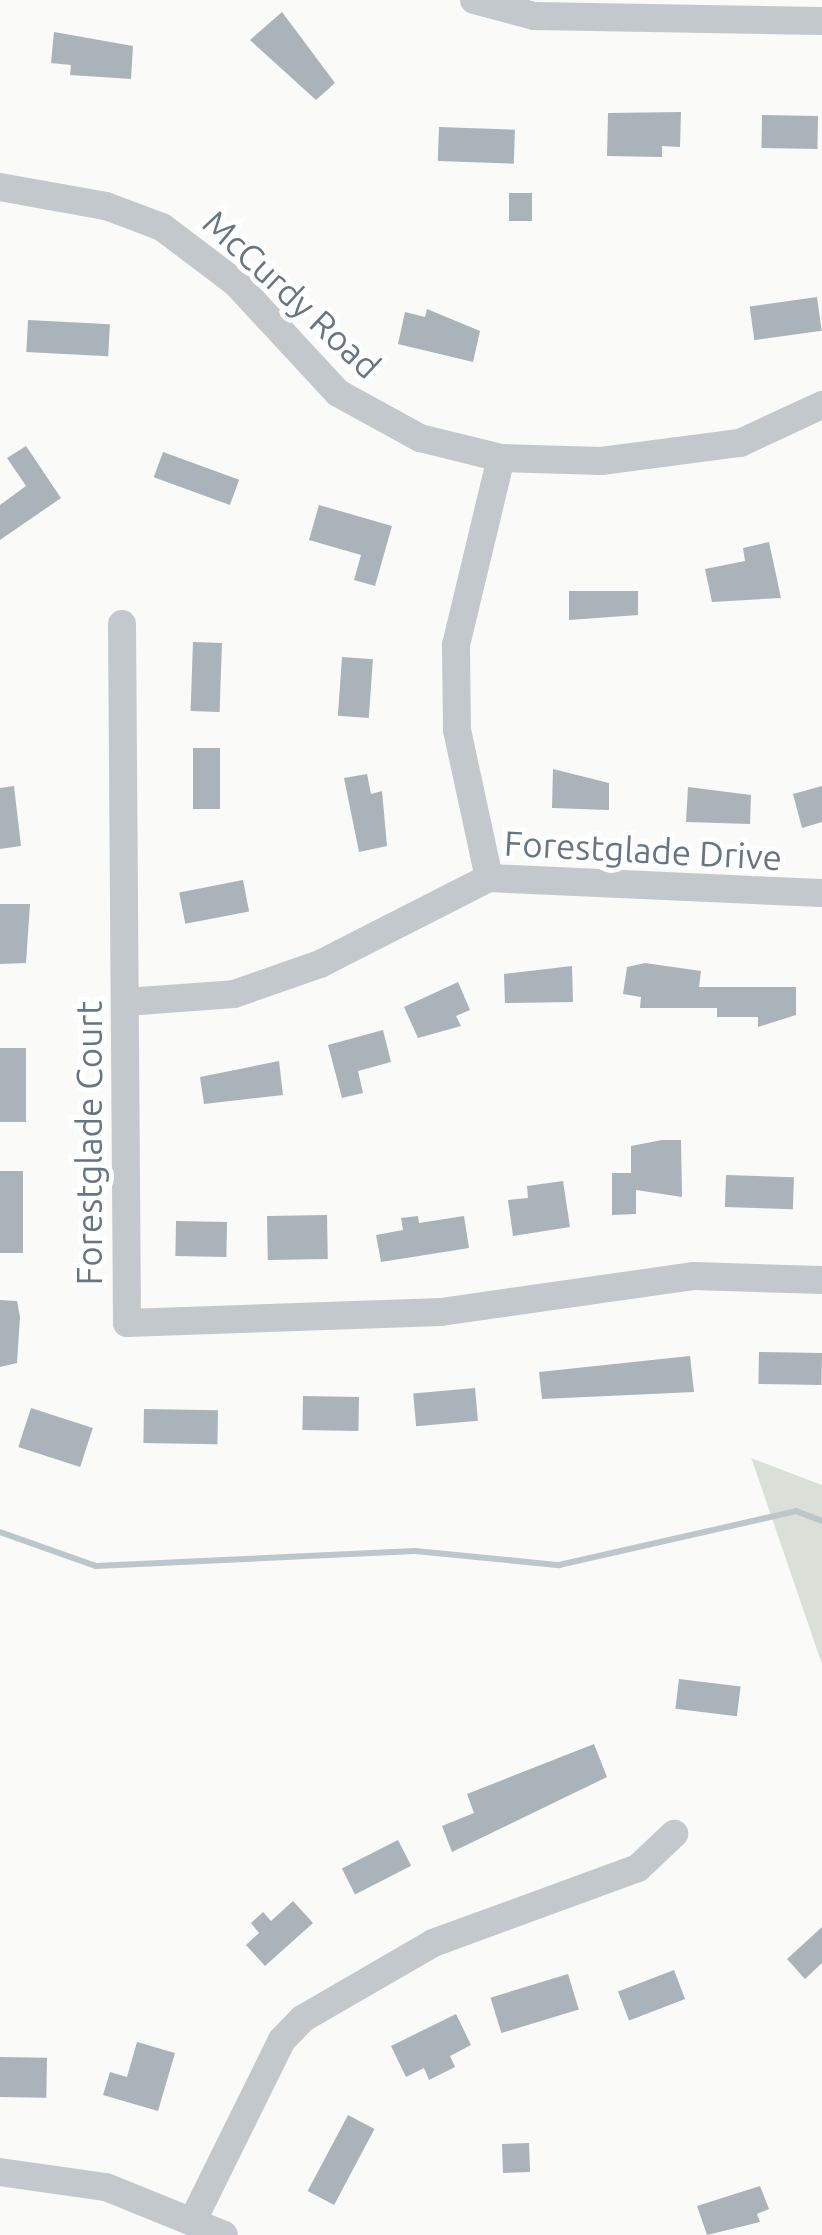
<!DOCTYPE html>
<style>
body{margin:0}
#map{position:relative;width:822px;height:2235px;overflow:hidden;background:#fafaf8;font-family:Ubuntu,sans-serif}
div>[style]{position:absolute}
.green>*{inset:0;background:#dadfd7}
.stream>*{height:6px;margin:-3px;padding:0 3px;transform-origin:3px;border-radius:3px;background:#bbc7cb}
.building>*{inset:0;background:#aab3b9;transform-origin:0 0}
.minor>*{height:28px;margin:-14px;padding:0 14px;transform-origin:14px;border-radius:14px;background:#c3c8cc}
span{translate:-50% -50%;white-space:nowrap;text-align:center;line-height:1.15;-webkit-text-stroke:10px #fff;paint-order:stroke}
.street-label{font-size:35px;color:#657683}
</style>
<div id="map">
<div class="green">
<i style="clip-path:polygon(751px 1458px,822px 1485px,822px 1664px,752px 1460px)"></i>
</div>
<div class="stream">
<i style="left:0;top:1532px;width:102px;rotate:19.5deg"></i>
<i style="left:96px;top:1566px;width:319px;rotate:-2.7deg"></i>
<i style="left:415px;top:1551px;width:145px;rotate:5.6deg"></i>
<i style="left:559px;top:1565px;width:243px;rotate:-12.8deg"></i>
<i style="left:796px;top:1511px;width:28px;rotate:21deg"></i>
</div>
<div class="building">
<i style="clip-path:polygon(282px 12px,335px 83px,316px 100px,250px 40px)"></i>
<i style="clip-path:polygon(54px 32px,133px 46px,131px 79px,70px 75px,71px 65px,51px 63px)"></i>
<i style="clip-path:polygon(681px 112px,680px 147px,662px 146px,662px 157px,607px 156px,608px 113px)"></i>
<i style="left:762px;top:115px;width:56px;height:33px;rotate:1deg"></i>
<i style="left:439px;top:127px;width:76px;height:34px;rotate:2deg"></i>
<i style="left:509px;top:193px;width:23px;height:28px"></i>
<i style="left:817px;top:297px;width:34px;height:68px;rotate:82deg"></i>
<i style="clip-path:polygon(427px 309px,480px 331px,473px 362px,398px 344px,405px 312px,425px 317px)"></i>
<i style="left:28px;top:320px;width:82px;height:32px;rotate:3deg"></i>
<i style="clip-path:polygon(26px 446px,61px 498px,0 540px,0 505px,26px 486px,7px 458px)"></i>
<i style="left:163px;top:452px;width:81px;height:27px;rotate:20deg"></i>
<i style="clip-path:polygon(319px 505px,392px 526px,375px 586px,354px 580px,361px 555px,309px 540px)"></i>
<i style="clip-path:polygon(769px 542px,781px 598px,712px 602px,705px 569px,745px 561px,743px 548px)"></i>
<i style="clip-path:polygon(569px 591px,638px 591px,638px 615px,569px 620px)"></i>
<i style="left:193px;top:642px;width:29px;height:69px;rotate:2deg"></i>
<i style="left:342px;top:657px;width:31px;height:59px;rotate:4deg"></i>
<i style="left:193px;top:748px;width:27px;height:61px"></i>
<i style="clip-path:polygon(553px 769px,609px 783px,609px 810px,552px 808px)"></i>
<i style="clip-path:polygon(367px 774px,371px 794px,382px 791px,387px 846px,359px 852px,344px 778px)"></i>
<i style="clip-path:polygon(14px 786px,21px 846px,0 849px,0 788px)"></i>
<i style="clip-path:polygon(822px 786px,822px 822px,802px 828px,793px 794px)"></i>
<i style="clip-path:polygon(688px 787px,751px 795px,750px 824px,686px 822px)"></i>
<i style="left:243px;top:880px;width:32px;height:65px;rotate:79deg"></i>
<i style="clip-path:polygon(0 904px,30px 904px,26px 963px,0 964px)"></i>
<i style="clip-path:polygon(645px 963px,701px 971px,699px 987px,796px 987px,796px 1015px,758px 1027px,758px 1017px,717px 1017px,717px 1008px,640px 1008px,641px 997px,623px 994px,627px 967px)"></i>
<i style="clip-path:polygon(572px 966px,573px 1002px,505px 1003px,504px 974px)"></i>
<i style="clip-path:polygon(458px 982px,470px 1010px,456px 1016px,461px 1026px,418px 1038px,404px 1007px)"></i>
<i style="clip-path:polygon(383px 1030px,391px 1062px,358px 1071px,363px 1093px,342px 1098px,328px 1045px)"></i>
<i style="left:0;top:1048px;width:26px;height:74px"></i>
<i style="clip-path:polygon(279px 1061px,283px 1095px,204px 1104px,200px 1077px)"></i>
<i style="clip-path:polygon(662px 1140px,681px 1140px,682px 1197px,636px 1190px,636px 1214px,612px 1215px,612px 1173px,631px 1173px,631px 1146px)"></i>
<i style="left:0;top:1171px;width:23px;height:82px"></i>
<i style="left:726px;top:1175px;width:68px;height:32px;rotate:2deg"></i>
<i style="clip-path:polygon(563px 1181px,570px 1227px,513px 1236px,508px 1200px,528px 1198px,527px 1186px)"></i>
<i style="left:327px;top:1215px;width:44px;height:60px;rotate:89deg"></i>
<i style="clip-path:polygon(418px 1216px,419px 1223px,464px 1216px,469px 1248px,381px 1262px,376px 1235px,403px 1230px,401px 1218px)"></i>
<i style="left:176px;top:1221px;width:51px;height:35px;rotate:1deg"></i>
<i style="clip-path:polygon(0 1300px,17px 1301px,20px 1317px,17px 1363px,0 1367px)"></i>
<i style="left:759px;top:1352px;width:63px;height:32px;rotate:1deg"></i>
<i style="clip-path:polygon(690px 1356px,694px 1392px,542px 1399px,539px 1372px)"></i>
<i style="left:475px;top:1388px;width:33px;height:62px;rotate:85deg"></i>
<i style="left:303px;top:1396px;width:56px;height:34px;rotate:1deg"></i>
<i style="left:31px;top:1408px;width:65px;height:41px;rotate:18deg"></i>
<i style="left:144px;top:1409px;width:74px;height:34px;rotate:1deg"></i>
<i style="left:679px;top:1679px;width:62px;height:30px;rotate:7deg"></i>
<i style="clip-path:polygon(594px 1744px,607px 1777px,452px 1852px,442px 1826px,474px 1813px,467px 1794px)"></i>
<i style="left:398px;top:1840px;width:29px;height:63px;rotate:63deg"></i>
<i style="clip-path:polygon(293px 1901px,313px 1923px,265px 1966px,246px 1945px,259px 1933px,251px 1923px,263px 1912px,271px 1921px)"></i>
<i style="clip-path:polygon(822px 1927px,822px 1963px,805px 1979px,787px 1959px)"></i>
<i style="left:674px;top:1970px;width:31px;height:60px;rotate:69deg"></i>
<i style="left:568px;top:1974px;width:37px;height:81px;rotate:73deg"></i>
<i style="clip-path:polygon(456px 2014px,471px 2045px,450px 2056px,455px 2067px,429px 2080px,424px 2068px,406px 2077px,391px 2046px)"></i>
<i style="clip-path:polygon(137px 2042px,175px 2053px,158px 2111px,103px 2095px,110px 2072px,127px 2077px)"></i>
<i style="left:0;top:2057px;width:47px;height:40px;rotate:1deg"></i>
<i style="left:348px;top:2115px;width:30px;height:86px;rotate:28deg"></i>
<i style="left:529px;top:2143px;width:29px;height:27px;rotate:88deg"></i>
<i style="clip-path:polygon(760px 2186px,769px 2209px,757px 2214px,760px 2222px,707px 2235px,697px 2206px)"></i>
</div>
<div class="minor">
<i style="left:474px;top:0;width:62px;rotate:14.9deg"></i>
<i style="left:534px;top:16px;width:288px;rotate:1deg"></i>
<i style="left:0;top:187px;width:108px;rotate:10.2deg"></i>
<i style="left:106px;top:206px;width:60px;rotate:20.6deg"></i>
<i style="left:162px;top:227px;width:93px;rotate:37.1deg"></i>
<i style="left:236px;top:283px;width:150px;rotate:47.2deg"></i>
<i style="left:338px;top:393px;width:94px;rotate:28.8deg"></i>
<i style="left:420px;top:438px;width:83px;rotate:13.9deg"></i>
<i style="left:501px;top:458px;width:100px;rotate:1.7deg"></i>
<i style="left:601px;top:461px;width:140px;rotate:-7.4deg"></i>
<i style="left:740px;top:443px;width:90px;rotate:-24.9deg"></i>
<i style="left:122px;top:624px;width:699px;rotate:89.59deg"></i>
<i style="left:127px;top:1323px;width:314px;rotate:-2deg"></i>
<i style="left:441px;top:1312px;width:256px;rotate:-8.1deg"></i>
<i style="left:694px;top:1276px;width:128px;rotate:1.8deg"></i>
<i style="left:489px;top:878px;width:151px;rotate:-102.2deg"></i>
<i style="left:457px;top:730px;width:85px;rotate:-90.7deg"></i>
<i style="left:456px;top:645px;width:192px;rotate:-76.5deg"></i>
<i style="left:126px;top:1002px;width:108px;rotate:-4.2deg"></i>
<i style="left:234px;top:994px;width:91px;rotate:-19.2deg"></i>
<i style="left:320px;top:964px;width:190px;rotate:-27deg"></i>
<i style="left:489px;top:878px;width:333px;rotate:2.6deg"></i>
<i style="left:0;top:2172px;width:107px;rotate:8.1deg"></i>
<i style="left:106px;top:2187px;width:127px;rotate:22.1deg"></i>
<i style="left:195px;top:2216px;width:196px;rotate:-63.7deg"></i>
<i style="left:282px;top:2040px;width:29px;rotate:-46deg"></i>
<i style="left:302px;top:2019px;width:151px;rotate:-30.1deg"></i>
<i style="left:433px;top:1943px;width:218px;rotate:-20.1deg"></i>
<i style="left:638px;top:1868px;width:50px;rotate:-43.4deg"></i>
</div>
<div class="street-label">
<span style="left:292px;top:294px;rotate:43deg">McCurdy Road</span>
<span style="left:643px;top:850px;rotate:3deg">Forestglade Drive</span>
<span style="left:89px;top:1143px;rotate:-90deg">Forestglade Court</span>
</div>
</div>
